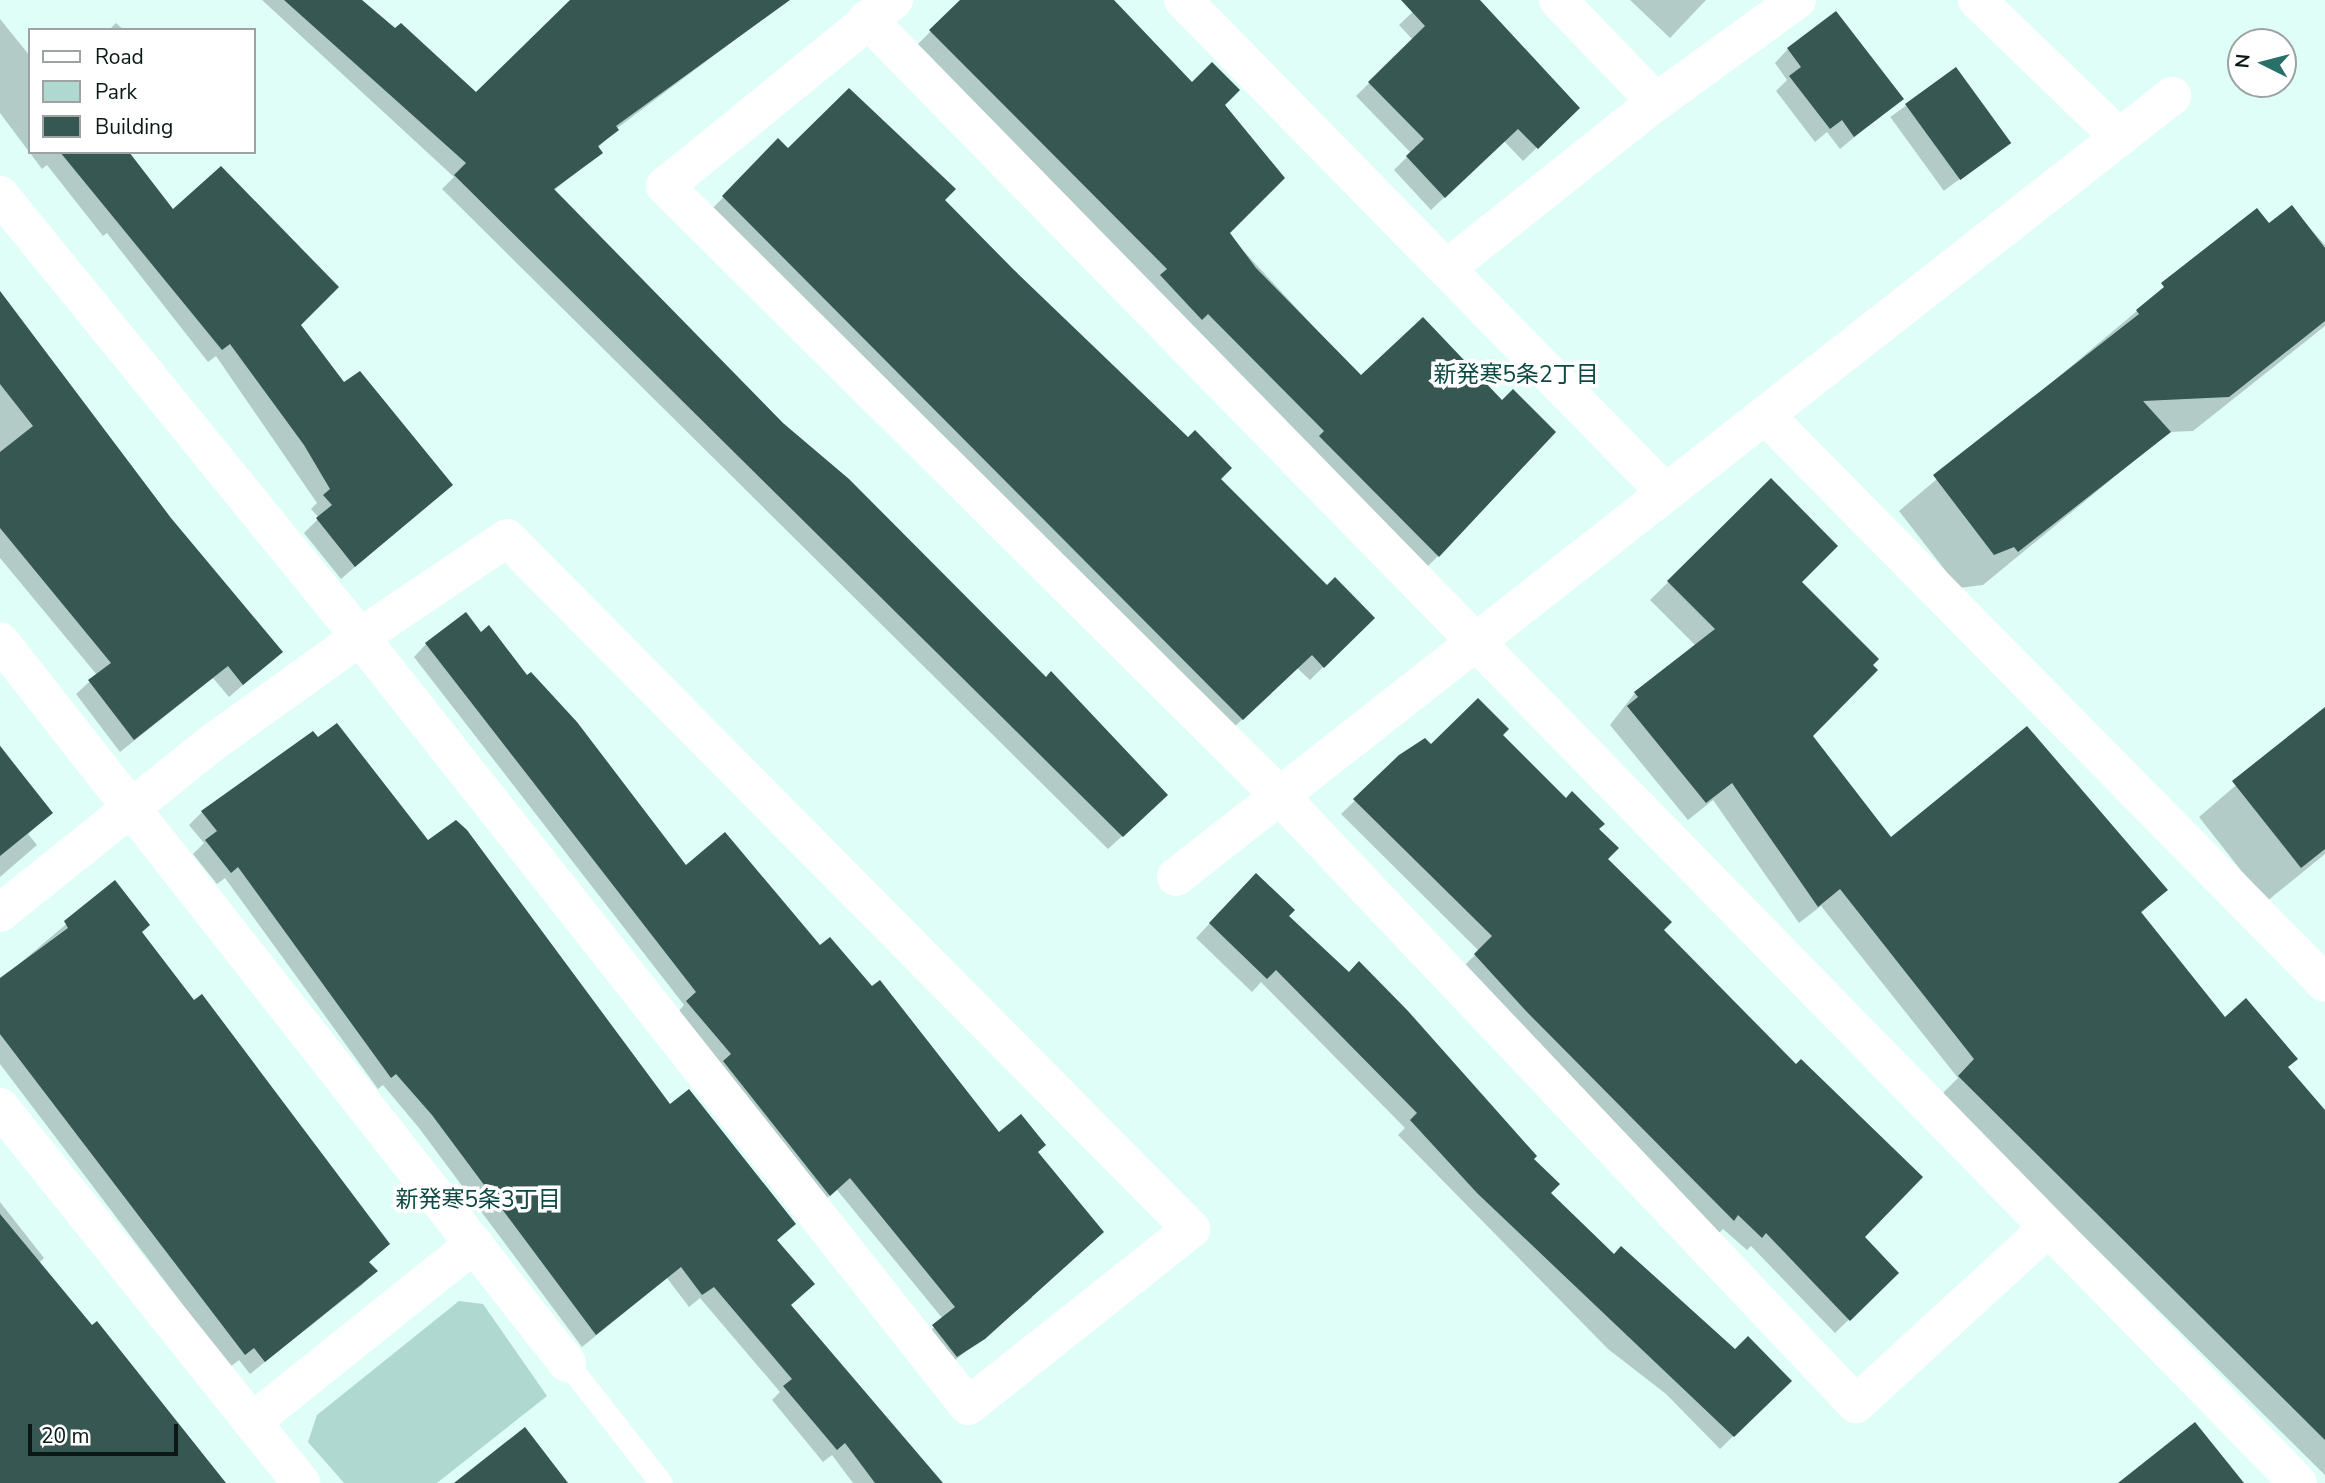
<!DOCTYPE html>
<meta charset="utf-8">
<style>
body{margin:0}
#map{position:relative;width:2325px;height:1483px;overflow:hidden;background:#dffef8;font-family:"Nunito Sans","Noto Sans JP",sans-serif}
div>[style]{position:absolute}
.green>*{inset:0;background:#aed8d0}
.shadow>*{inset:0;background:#0003;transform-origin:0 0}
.building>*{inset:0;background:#365752;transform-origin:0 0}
.lane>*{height:23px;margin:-11.5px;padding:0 11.5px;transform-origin:11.5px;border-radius:11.5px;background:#fff}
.street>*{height:38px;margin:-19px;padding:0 19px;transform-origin:19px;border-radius:19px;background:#fff}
span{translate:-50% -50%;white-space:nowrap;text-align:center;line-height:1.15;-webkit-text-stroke:7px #fff;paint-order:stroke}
.neighbourhood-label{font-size:23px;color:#0c4942}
.legend{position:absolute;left:28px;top:28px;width:228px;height:126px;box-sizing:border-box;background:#fff;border:2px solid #9da3a2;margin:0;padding:9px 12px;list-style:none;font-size:21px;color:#0b1916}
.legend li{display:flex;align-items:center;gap:14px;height:35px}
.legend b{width:35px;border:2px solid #9da3a2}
.north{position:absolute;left:2227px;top:28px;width:70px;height:70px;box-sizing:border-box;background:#fff;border:2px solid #9da3a2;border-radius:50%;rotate:276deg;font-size:19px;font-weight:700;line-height:28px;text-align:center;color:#0b1916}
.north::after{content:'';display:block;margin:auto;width:24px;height:32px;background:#297168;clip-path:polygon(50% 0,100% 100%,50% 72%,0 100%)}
.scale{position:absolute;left:28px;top:1424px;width:150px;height:32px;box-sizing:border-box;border:4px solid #0b1916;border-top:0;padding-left:9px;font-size:21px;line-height:24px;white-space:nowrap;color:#0b1916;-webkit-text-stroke:5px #fff;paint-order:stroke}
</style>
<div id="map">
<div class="green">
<i style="clip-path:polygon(459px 1301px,483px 1304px,547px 1396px,437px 1483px,344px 1483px,308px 1442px,317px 1415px)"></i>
</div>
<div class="shadow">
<i style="clip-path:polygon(262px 0,359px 0,476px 95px,591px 0,788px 0,616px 129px,598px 148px,601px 153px,553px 191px,1152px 809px,1108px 849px,442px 189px,454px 177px)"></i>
<i style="clip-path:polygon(962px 0,1112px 0,1192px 84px,1223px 105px,1227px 233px,1361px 378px,1438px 556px,1425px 569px,917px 45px)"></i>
<i style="clip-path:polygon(1425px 0,1477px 0,1578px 108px,1523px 161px,1504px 141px,1431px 210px,1394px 170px,1411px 153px,1356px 96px,1413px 40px,1399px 25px)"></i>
<i style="clip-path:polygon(1630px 0,1706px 0,1670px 38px)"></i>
<i style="clip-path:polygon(0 19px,30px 56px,30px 152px,126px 152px,173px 211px,299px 325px,343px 385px,450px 485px,341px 579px,304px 533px,319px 518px,311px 509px,317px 503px,216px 356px,208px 362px,107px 233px,103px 236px,47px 165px,42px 169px,0 113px)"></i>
<i style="clip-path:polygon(116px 23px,124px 30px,109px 30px)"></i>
<i style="clip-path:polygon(1788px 49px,1901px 99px,1840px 149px,1827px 132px,1815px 142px,1776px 91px,1787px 80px,1775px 63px)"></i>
<i style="left:1955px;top:70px;width:91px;height:80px;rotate:54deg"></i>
<i style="clip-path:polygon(778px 141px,788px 151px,943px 200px,1327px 587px,1373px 618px,1310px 680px,1297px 668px,1229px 732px,710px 211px)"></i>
<i style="clip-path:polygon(2292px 208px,2325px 245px,2325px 326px,2193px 431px,2169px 432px,1983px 585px,1959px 588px,1899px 511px,2257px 210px,2269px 226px)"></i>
<i style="clip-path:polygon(0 291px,169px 519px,281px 652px,229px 697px,213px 678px,120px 752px,76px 694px,97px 675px,0 558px)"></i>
<i style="clip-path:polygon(1771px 481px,1799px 582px,1811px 736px,1890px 840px,2165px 890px,2140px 914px,2225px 1019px,2286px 1068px,2325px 1113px,2325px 1475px,1941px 1095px,1958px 1078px,1821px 906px,1799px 923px,1713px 800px,1688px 820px,1610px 725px,1635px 693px,1696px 646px,1650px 600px)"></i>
<i style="clip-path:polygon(481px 634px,527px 678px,685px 867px,820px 948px,999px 1134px,1036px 1153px,1032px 1298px,944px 1369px,921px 1339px,943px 1319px,837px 1190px,816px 1207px,675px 1015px,684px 1005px,414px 657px,426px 644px)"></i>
<i style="clip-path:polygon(2325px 709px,2325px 854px,2266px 902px,2199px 817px)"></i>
<i style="clip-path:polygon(1501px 735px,1597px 829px,1606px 859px,1662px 930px,1862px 1237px,1897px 1273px,1835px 1333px,1751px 1246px,1747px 1250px,1723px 1229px,1719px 1233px,1461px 969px,1479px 951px,1341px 814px,1400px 757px)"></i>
<i style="clip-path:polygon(0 745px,51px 813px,28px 834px,37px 845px,0 877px)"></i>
<i style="clip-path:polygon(202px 812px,428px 842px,670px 1107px,794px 1224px,776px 1241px,789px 1306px,930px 1483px,853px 1483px,832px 1455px,823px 1462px,772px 1400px,780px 1392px,700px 1298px,689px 1307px,667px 1278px,582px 1347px,419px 1128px,383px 1085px,378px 1089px,225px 878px,217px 884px,193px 854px,204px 843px,189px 825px)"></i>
<i style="clip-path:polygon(115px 883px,140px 933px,388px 1244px,368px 1263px,375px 1271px,362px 1285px,250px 1374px,239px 1360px,230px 1367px,0 1064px,0 980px)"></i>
<i style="clip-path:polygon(1242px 889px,1287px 916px,1531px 1159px,1549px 1193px,1613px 1256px,1735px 1352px,1790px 1381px,1720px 1449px,1666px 1394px,1608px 1349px,1398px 1135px,1405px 1128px,1261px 982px,1252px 992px,1196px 938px)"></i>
<i style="clip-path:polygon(0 1202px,44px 1258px,39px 1263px,224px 1483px,0 1483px)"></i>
</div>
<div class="building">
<i style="clip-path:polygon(284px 0,362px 0,395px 28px,401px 23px,476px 92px,570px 0,790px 0,616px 126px,619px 130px,598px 146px,603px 153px,554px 189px,783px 423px,849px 479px,1046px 677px,1051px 671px,1168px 795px,1123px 837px,454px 175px,466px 163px)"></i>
<i style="clip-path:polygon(960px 0,1114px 0,1192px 82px,1212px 62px,1240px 90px,1225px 105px,1285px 178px,1230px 233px,1256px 268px,1361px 375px,1423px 317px,1502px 400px,1513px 389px,1556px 432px,1439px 557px,1319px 436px,1324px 431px,1208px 314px,1202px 320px,1160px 275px,1167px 269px,929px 30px)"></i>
<i style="clip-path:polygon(1401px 0,1480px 0,1580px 108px,1538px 149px,1518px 129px,1445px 198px,1406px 156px,1424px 139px,1368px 82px,1425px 26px)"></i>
<i style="clip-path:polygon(1836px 11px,1904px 99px,1854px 137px,1842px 120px,1830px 129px,1789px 76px,1801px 67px,1787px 48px)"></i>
<i style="left:1956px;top:67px;width:94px;height:63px;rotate:54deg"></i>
<i style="clip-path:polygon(849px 88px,956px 189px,945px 200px,1013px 269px,1188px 437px,1195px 430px,1232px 468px,1221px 479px,1327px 585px,1335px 577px,1375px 618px,1324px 668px,1312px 655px,1243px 720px,722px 196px,778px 138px,788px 148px)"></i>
<i style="clip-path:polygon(60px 152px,129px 152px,173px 209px,221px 166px,339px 287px,301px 325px,344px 382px,360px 371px,453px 485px,355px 567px,316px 518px,332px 505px,323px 495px,330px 489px,304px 445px,230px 344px,222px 350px)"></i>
<i style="clip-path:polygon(2292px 205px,2325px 248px,2325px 321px,2229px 397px,2143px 401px,2171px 432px,2018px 552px,2014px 547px,1994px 555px,1933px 475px,2139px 314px,2136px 310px,2164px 287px,2161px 283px,2257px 208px,2269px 223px)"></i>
<i style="clip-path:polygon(0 291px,171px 518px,283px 652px,243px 685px,228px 666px,134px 740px,88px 680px,111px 663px,0 528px,0 452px,33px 426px,0 384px)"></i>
<i style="clip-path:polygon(1771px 478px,1838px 546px,1802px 582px,1879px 659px,1873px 665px,1878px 670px,1813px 736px,1891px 837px,2027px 726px,2168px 890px,2141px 912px,2225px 1017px,2246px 998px,2298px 1059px,2288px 1067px,2325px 1110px,2325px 1440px,1958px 1076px,1974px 1059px,1840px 889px,1818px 907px,1732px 783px,1706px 803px,1627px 706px,1638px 697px,1634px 692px,1715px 629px,1667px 581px)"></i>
<i style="clip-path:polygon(466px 612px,481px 632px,489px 625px,527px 675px,531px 672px,577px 722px,686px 865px,725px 832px,820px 945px,830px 937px,872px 986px,880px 980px,999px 1132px,1021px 1114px,1046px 1145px,1038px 1152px,1104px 1232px,985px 1339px,957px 1357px,932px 1325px,955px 1307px,850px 1178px,830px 1196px,723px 1061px,731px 1054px,686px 1001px,696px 992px,425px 643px)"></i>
<i style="clip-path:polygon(1478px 698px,1509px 729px,1503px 735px,1566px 798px,1572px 791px,1605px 824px,1599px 829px,1619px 848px,1608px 859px,1672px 922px,1664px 930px,1796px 1064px,1801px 1059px,1923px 1177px,1865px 1237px,1899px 1273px,1850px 1321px,1766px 1233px,1762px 1238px,1738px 1215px,1734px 1221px,1527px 1012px,1474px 954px,1492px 936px,1353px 799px,1399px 755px,1425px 738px,1431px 744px)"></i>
<i style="clip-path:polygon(2325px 707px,2325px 849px,2301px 868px,2232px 781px)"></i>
<i style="clip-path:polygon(337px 723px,428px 840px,456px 820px,467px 830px,670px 1104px,689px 1089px,796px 1224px,777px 1240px,815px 1284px,791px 1305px,943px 1483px,875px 1483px,845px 1443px,837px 1450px,783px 1386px,792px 1379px,714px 1287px,702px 1295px,681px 1267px,596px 1335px,432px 1115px,396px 1074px,391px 1078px,238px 867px,231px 873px,205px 840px,217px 831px,201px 811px,313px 731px,318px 737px)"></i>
<i style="clip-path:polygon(0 746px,53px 813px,0 856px)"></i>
<i style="clip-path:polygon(1256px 873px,1295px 910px,1289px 916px,1349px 972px,1359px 961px,1408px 1011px,1537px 1156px,1534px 1159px,1560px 1184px,1551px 1193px,1614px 1254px,1621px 1246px,1735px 1349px,1748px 1336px,1792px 1381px,1734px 1437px,1477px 1193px,1410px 1120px,1417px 1113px,1276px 970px,1267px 979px,1209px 923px)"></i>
<i style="clip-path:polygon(115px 880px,150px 925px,142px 932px,194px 1000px,202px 994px,390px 1244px,369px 1262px,378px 1271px,265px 1362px,254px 1348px,245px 1355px,0 1034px,0 978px,68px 928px,64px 921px)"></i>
<i style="clip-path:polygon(0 1214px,92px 1325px,97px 1321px,226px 1483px,0 1483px)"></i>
<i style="clip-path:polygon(2195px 1422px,2244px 1483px,2118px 1483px)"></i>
<i style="clip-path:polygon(525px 1427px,568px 1483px,454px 1483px)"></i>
</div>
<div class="lane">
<i style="left:567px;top:1363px;width:152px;rotate:51.9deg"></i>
</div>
<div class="street">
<i style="left:894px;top:0;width:295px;rotate:140.9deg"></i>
<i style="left:665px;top:186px;width:865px;rotate:44.77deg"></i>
<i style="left:1279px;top:795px;width:839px;rotate:46.55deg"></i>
<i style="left:1856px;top:1404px;width:259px;rotate:-42.5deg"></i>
<i style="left:1183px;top:0;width:686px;rotate:45.59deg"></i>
<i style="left:1558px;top:0;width:141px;rotate:46.1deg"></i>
<i style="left:1977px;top:0;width:197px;rotate:44deg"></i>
<i style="left:867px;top:19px;width:2047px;rotate:45.65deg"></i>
<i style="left:0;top:195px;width:570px;rotate:50.84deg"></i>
<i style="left:360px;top:637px;width:980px;rotate:51.67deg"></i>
<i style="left:968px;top:1406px;width:285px;rotate:-38.4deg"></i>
<i style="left:1191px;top:1229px;width:972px;rotate:-134.71deg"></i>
<i style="left:507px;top:538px;width:177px;rotate:146deg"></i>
<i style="left:360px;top:637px;width:182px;rotate:144.4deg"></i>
<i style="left:212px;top:743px;width:272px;rotate:141.3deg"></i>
<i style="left:1447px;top:268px;width:267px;rotate:-38.5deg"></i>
<i style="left:1656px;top:102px;width:174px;rotate:-35.9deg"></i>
<i style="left:1766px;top:416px;width:796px;rotate:45.41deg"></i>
<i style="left:0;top:641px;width:918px;rotate:51.86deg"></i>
<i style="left:1176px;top:877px;width:1266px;rotate:-38.1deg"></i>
<i style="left:0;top:1107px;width:482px;rotate:51.3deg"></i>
<i style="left:252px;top:1422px;width:285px;rotate:-38.7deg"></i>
</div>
<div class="neighbourhood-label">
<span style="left:1516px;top:375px">新発寒5条2丁目</span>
<span style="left:478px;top:1200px">新発寒5条3丁目</span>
</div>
<ul class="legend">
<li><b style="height:9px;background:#fff"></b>Road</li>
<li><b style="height:19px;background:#aed8d0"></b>Park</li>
<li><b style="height:19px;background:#365752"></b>Building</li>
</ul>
<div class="north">N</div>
<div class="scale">20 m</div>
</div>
